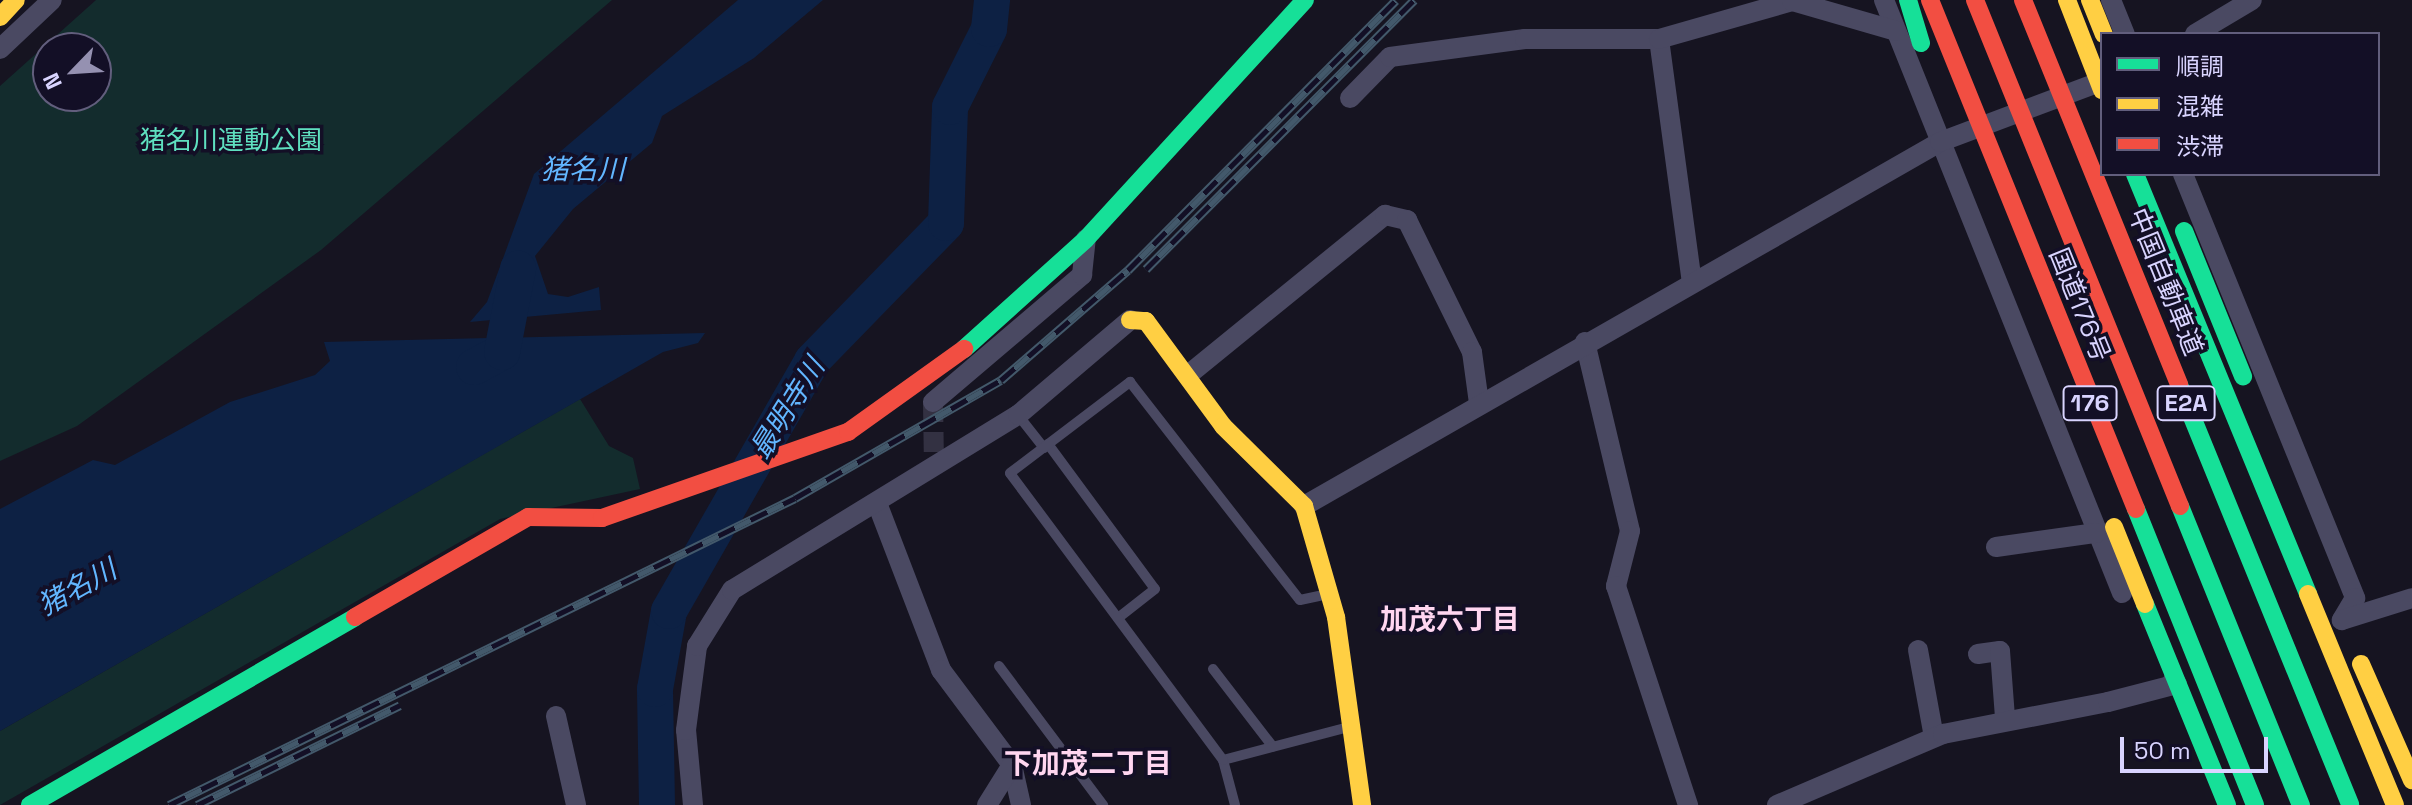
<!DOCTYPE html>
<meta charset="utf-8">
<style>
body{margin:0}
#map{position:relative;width:2412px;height:805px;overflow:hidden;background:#161421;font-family:"Space Grotesk","Noto Sans JP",sans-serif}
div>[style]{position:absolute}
.green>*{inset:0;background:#132c2d}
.water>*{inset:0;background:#0d2144}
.river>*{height:36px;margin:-18px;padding:0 18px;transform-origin:18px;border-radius:18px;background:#0d2144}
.street-tunnel>*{height:20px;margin-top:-10px;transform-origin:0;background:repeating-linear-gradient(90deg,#333142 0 20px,transparent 0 30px)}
.lane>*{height:10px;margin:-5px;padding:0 5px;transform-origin:5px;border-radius:5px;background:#4a4962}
.street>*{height:20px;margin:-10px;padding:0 10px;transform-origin:10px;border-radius:10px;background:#4a4962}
.fast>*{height:18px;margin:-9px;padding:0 9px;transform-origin:9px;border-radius:9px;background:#16e098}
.slow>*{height:18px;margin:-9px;padding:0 9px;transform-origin:9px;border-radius:9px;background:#ffcf43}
.jam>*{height:18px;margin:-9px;padding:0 9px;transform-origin:9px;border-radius:9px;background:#f24e42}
.rail>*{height:9px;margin-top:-4.5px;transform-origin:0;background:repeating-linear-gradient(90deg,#130f26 0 18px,#43596b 0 36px);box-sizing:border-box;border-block:2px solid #43596b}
.fast-bridge>*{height:18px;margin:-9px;padding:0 9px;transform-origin:9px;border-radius:9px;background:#16e098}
.slow-bridge>*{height:18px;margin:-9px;padding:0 9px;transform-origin:9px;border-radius:9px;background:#ffcf43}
.jam-bridge>*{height:18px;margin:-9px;padding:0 9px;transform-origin:9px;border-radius:9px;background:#f24e42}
span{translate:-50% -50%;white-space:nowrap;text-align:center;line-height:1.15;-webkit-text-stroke:7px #130f26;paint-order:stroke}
.shield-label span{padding:2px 6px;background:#130f26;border:2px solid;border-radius:6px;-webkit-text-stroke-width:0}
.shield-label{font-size:24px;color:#d9d4ff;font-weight:700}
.park-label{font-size:26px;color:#5fe0c0}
.street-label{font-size:26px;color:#d9d4ff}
.water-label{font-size:28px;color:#62b6ff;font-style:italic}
.neighbourhood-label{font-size:28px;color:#ffd6f0;font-weight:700}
.legend{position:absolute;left:2100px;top:32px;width:280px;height:144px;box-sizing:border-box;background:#130f26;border:2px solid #625e7d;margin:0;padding:10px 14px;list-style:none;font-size:24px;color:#d9d4ff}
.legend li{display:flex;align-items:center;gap:16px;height:40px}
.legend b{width:40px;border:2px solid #625e7d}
.north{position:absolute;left:32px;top:32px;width:80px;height:80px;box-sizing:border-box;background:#130f26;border:2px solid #625e7d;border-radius:50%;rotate:245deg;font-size:22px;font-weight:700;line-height:32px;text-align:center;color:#d9d4ff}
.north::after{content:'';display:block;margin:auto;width:28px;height:36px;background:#9591b1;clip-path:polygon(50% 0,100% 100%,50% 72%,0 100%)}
.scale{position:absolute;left:2120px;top:737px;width:148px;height:36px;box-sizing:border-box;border:4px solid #d9d4ff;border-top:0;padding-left:10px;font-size:24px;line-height:28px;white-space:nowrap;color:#d9d4ff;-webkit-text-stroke:6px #130f26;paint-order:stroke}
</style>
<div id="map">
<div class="green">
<i style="clip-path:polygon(evenodd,96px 0,612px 0,321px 250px,77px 426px,0 461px,0 86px,96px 0,48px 48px,96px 48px,96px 96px,48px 96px,48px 48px)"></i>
<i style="clip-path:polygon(580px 399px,609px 446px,633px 458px,640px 489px,500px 519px,0 805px,0 731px)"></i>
</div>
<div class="water">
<i style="clip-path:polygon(738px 0,823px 0,754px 58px,662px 116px,652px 143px,573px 209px,535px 256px,548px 294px,568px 297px,599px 287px,601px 310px,470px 322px,487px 302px,534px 174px)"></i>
<i style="clip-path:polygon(705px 333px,698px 343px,663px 352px,0 731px,0 509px,93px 460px,115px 465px,230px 402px,315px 375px,330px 361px,324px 342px)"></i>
</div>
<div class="river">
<i style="left:474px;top:367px;width:32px;rotate:-28deg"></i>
<i style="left:502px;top:352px;width:85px;rotate:-79.1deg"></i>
<i style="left:657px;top:805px;width:116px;rotate:-91deg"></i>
<i style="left:655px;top:689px;width:79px;rotate:-79.8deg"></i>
<i style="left:669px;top:611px;width:288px;rotate:-60.2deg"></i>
<i style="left:812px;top:361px;width:192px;rotate:-45.8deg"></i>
<i style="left:946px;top:223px;width:116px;rotate:-88deg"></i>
<i style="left:950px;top:107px;width:87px;rotate:-63.4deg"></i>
<i style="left:989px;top:29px;width:29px;rotate:-84deg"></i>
</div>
<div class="street-tunnel">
<i style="left:933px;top:402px;width:64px;rotate:89.1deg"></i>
</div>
<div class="lane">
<i style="left:1018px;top:415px;width:42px;rotate:51.8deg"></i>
<i style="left:1048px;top:444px;width:180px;rotate:53.6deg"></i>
<i style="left:1155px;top:589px;width:47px;rotate:141.9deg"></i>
<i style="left:999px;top:666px;width:174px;rotate:53.2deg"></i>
<i style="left:1213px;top:669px;width:98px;rotate:52.4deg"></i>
<i style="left:1223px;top:760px;width:130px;rotate:-14.7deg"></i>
<i style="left:1235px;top:805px;width:47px;rotate:-104.9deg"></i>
<i style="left:1223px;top:760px;width:357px;rotate:-126.6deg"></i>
<i style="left:1010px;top:473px;width:151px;rotate:-37.2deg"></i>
<i style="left:1130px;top:382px;width:276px;rotate:52.1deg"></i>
<i style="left:1300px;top:600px;width:30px;rotate:-12deg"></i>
</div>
<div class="street">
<i style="left:1884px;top:0;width:639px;rotate:68.13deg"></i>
<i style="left:2111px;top:0;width:37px;rotate:68deg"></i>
<i style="left:2195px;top:34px;width:66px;rotate:-30.8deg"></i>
<i style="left:1659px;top:39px;width:245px;rotate:82.3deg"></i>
<i style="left:0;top:49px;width:71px;rotate:-43.3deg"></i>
<i style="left:1350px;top:98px;width:57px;rotate:-45.7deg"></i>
<i style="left:1390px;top:57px;width:136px;rotate:-7.6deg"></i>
<i style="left:1525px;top:39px;width:134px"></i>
<i style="left:1659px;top:39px;width:138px;rotate:-15.9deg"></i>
<i style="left:1792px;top:1px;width:108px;rotate:16.1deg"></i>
<i style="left:2183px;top:174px;width:458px;rotate:67.9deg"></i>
<i style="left:2355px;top:598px;width:26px;rotate:121deg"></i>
<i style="left:1585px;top:342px;width:194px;rotate:76.6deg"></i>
<i style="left:1630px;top:531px;width:57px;rotate:104.3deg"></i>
<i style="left:1616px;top:586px;width:231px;rotate:71.8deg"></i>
<i style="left:1188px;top:375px;width:254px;rotate:-39.1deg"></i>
<i style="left:1385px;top:215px;width:23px;rotate:13deg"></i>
<i style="left:1407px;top:220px;width:147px;rotate:63.8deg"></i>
<i style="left:1472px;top:352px;width:51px;rotate:82.2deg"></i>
<i style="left:933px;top:402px;width:196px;rotate:-40.4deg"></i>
<i style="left:1082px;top:275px;width:36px;rotate:-84deg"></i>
<i style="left:877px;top:503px;width:179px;rotate:69deg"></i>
<i style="left:941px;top:670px;width:119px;rotate:53.2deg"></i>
<i style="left:1012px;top:765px;width:41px;rotate:77.3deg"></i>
<i style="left:1304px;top:506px;width:733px;rotate:-29.78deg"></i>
<i style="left:1940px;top:142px;width:173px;rotate:-20.6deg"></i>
<i style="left:1996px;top:547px;width:101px;rotate:-8deg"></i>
<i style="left:2342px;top:620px;width:73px;rotate:-17.4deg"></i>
<i style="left:1918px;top:650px;width:88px;rotate:79.6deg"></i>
<i style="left:1978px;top:654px;width:22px;rotate:-8deg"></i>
<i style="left:2000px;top:651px;width:67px;rotate:85.7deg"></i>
<i style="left:556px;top:716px;width:91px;rotate:77.3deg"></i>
<i style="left:693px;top:805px;width:75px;rotate:-95.3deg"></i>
<i style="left:686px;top:730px;width:85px;rotate:-82.5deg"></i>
<i style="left:697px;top:646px;width:66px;rotate:-58deg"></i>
<i style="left:732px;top:590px;width:335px;rotate:-31.5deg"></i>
<i style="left:1018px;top:415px;width:147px;rotate:-40.3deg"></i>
<i style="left:987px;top:805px;width:47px;rotate:-58deg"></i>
<i style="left:1777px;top:805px;width:181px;rotate:-23.2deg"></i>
<i style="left:1943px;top:734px;width:168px;rotate:-11deg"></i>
<i style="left:2108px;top:702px;width:71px;rotate:-14.6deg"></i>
<i style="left:2177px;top:684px;width:6px;rotate:-129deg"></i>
</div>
<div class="fast">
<i style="left:1908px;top:0;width:45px;rotate:73.2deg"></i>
<i style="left:2135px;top:174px;width:454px;rotate:67.6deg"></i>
<i style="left:2184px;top:231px;width:157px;rotate:67.9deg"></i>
<i style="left:964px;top:349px;width:164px;rotate:-42deg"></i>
<i style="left:1086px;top:239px;width:324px;rotate:-47.5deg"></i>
<i style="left:2145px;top:604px;width:217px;rotate:67.8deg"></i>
<i style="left:30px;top:805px;width:375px;rotate:-30deg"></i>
</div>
<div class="slow">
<i style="left:2090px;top:0;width:37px;rotate:68deg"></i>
<i style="left:0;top:17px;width:23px;rotate:-47deg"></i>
<i style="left:1130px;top:320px;width:16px;rotate:4deg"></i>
<i style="left:1146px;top:321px;width:130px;rotate:53.7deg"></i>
<i style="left:1223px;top:426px;width:114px;rotate:44.6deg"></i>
<i style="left:1304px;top:506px;width:116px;rotate:73.9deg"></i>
<i style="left:1336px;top:617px;width:190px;rotate:82.1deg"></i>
<i style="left:2308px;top:594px;width:228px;rotate:67.6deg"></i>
<i style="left:2361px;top:664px;width:127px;rotate:66.3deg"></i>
</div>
<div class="jam">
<i style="left:355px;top:617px;width:200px;rotate:-30deg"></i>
<i style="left:528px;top:517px;width:74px;rotate:0.8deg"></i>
<i style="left:602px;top:518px;width:261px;rotate:-19.3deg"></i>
<i style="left:848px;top:432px;width:143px;rotate:-35.6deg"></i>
</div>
<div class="rail">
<i style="left:1146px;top:269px;width:380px;rotate:-45.1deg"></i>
<i style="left:169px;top:805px;width:697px;rotate:-26.12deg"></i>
<i style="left:795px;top:498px;width:237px;rotate:-29.8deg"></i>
<i style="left:1001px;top:380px;width:168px;rotate:-40.9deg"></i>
<i style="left:1128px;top:270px;width:380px;rotate:-45.2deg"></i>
<i style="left:197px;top:805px;width:226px;rotate:-26.2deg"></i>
</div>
<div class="fast-bridge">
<i style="left:2179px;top:385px;width:453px;rotate:67.8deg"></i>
<i style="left:2180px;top:506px;width:323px;rotate:68deg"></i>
<i style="left:2136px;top:509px;width:319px;rotate:68.1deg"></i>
</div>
<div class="slow-bridge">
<i style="left:2067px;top:0;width:97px;rotate:68.7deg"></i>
<i style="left:2114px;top:527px;width:83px;rotate:68.1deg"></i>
</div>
<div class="jam-bridge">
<i style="left:1930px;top:0;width:549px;rotate:67.97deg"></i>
<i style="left:1975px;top:0;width:546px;rotate:67.95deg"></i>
<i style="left:2023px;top:0;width:415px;rotate:67.9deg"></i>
</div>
<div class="shield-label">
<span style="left:2090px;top:403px">176</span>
<span style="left:2186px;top:403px">E2A</span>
</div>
<div class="park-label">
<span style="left:231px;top:141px">猪名川運動公園</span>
</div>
<div class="street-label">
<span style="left:2165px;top:282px;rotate:68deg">中国自動車道</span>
<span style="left:2079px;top:305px;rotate:68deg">国道176号</span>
</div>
<div class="water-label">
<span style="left:583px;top:169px">猪名川</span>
<span style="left:787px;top:408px;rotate:-58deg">最明寺川</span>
<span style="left:77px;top:587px;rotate:-29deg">猪名川</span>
</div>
<div class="neighbourhood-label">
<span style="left:1450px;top:619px">加茂六丁目</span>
<span style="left:1088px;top:763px">下加茂二丁目</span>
</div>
<ul class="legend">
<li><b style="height:10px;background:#16e098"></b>順調</li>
<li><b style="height:10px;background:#ffcf43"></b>混雑</li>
<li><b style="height:10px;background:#f24e42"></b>渋滞</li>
</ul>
<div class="north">N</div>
<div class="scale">50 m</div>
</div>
